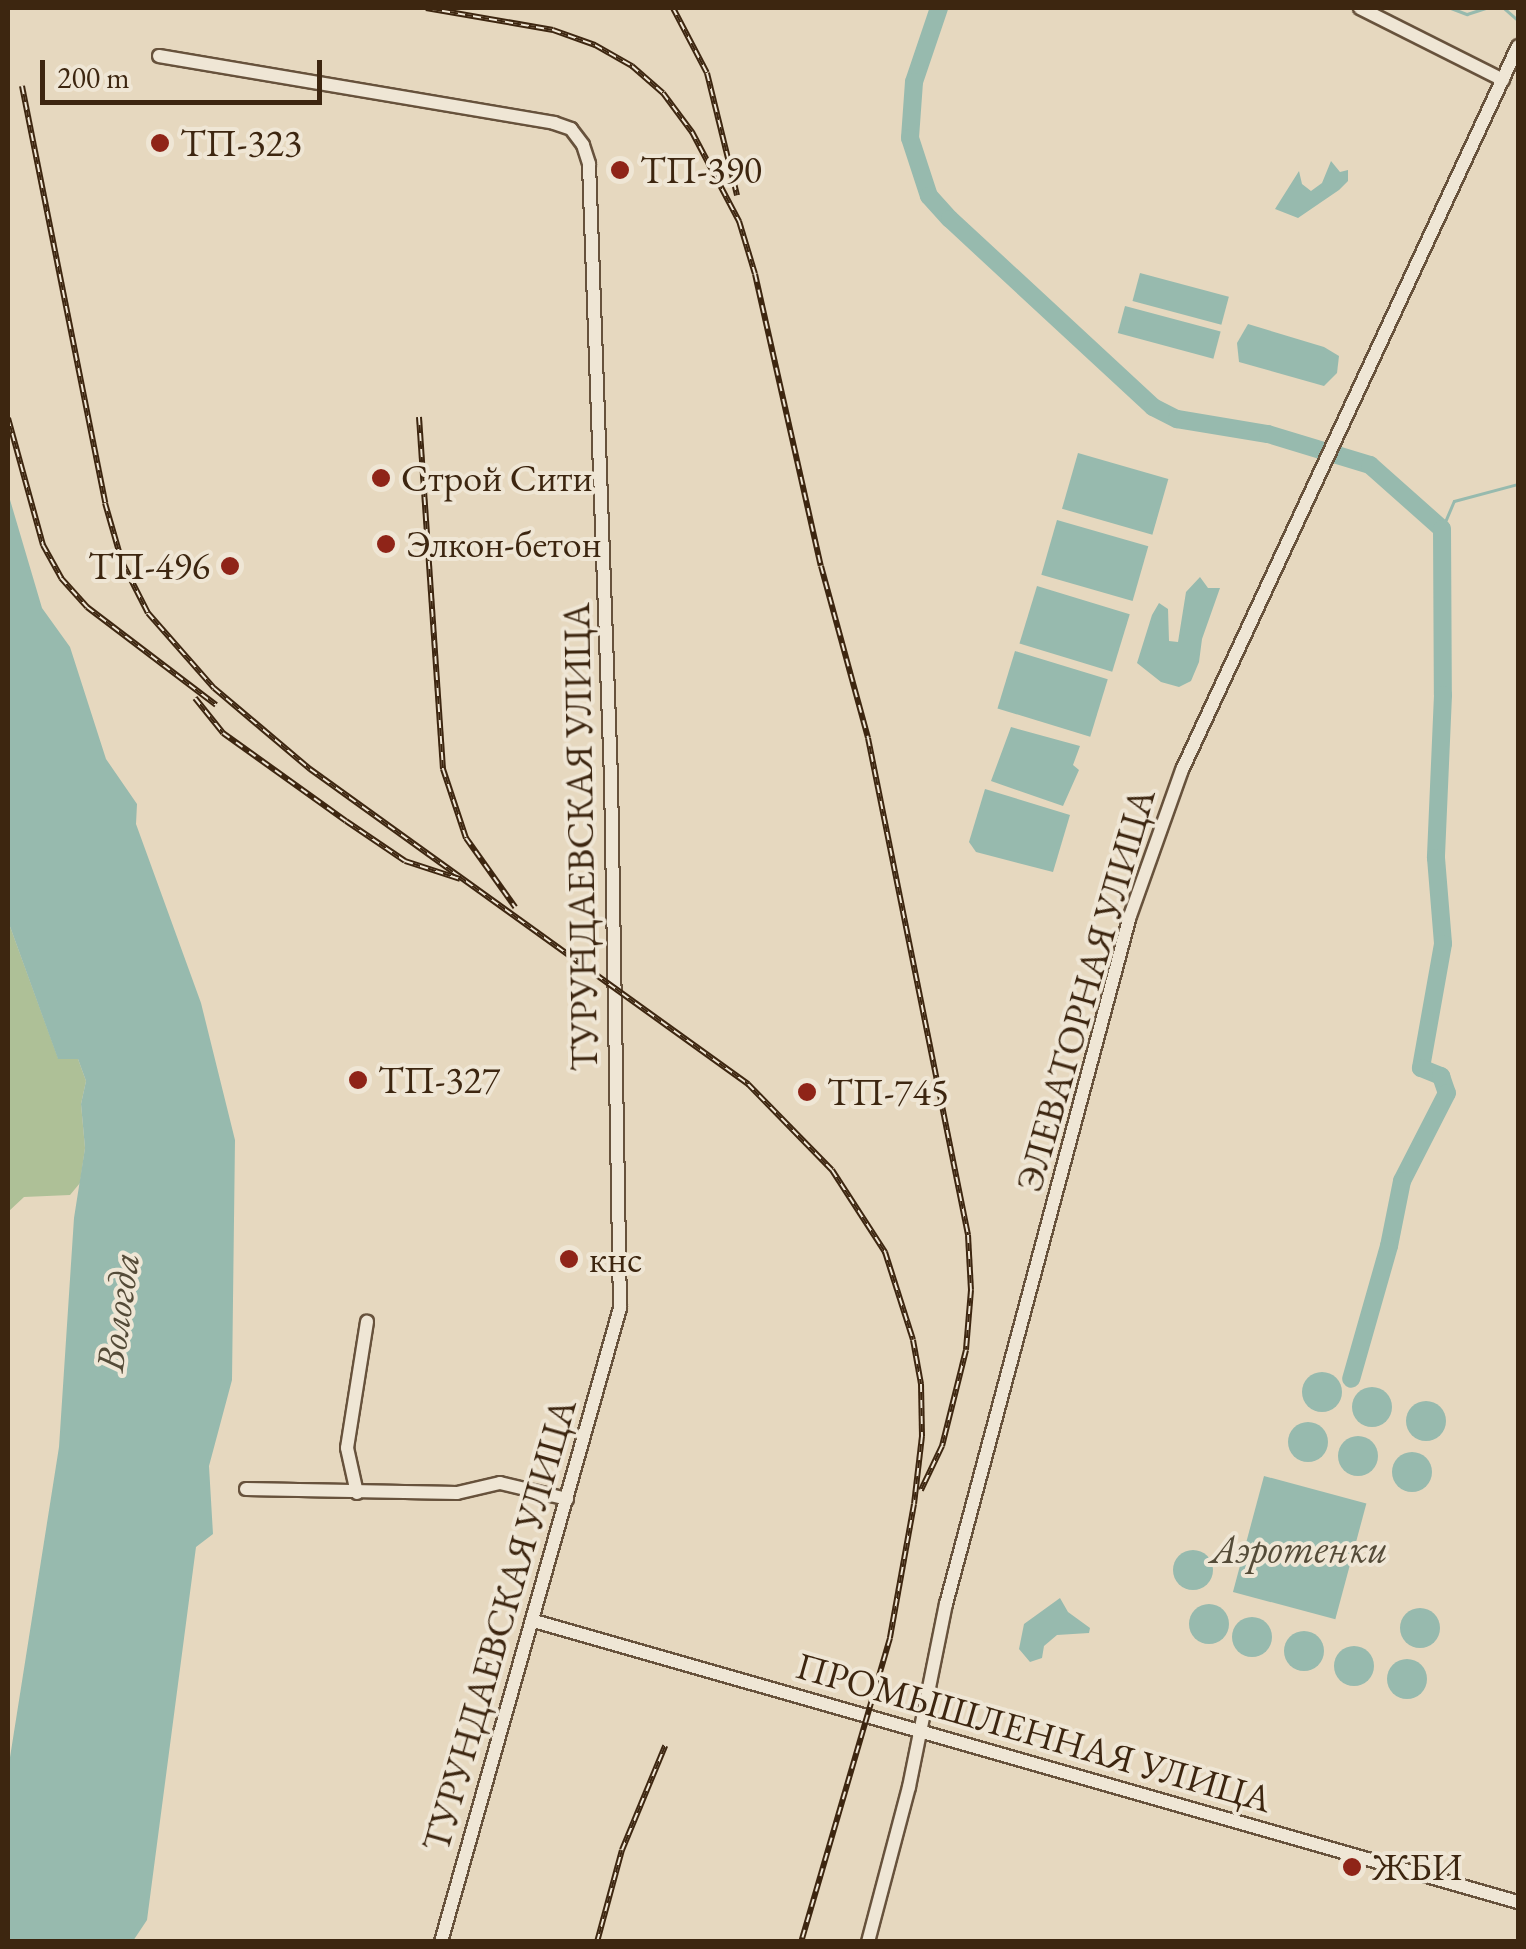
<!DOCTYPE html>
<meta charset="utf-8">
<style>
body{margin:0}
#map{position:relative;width:1526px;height:1949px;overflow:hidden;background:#e6d8bf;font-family:"EB Garamond",serif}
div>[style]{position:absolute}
.green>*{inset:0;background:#aec097}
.water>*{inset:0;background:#97baae;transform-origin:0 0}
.round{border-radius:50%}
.stream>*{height:2.5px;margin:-1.25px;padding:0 1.25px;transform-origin:1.25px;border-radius:1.25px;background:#97baae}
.river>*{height:18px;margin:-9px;padding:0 9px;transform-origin:9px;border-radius:9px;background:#97baae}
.roads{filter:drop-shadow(2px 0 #67523c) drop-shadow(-2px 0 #67523c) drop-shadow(0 2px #67523c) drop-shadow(0 -2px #67523c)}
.minor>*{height:12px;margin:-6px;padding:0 6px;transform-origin:6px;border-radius:6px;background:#efe6d5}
.rail>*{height:6px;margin-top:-3px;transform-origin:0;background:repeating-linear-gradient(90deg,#efe6d5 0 8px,#3d2610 0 16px);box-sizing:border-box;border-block:2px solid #3d2610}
.dots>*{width:28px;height:28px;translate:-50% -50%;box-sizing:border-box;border:5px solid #efe6d5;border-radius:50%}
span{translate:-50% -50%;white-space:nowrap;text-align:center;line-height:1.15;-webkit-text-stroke:8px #efe6d5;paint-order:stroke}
.poi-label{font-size:38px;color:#3d2610}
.left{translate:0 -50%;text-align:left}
.right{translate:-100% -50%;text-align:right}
.street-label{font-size:38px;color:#3d2610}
.water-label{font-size:40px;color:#544b38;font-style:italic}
.frame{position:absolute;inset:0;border:10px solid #3d2610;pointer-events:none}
.scale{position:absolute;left:40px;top:60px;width:282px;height:45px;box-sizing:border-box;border:5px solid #3d2610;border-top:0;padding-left:12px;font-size:30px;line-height:35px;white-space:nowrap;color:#3d2610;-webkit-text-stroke:8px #efe6d5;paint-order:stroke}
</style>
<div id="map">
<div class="green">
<i style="clip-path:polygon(8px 921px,58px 1058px,78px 1059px,86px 1081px,81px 1104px,85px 1148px,80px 1183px,70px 1195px,24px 1197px,8px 1212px)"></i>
</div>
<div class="water">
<i style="clip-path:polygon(1331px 161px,1340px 172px,1348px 170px,1348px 181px,1339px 190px,1298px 218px,1275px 209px,1299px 171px,1302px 184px,1311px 191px,1322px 183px)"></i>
<i style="left:1140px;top:273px;width:92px;height:29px;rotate:15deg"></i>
<i style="left:1125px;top:306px;width:99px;height:28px;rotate:15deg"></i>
<i style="clip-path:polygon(1248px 324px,1324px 347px,1339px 356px,1337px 373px,1324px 386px,1239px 362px,1237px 343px)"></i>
<i style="left:1078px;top:453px;width:94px;height:58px;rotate:16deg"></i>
<i style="clip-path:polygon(8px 493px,42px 608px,70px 647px,106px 759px,137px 804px,136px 824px,201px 1003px,235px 1140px,232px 1380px,209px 1466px,213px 1534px,196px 1547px,147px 1920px,133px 1941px,8px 1941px,8px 1770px,59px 1447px,74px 1218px,85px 1148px,81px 1104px,86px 1081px,78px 1059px,58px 1059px,8px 921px)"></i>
<i style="left:1057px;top:520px;width:95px;height:57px;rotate:16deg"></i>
<i style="clip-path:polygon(1200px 577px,1208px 588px,1220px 588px,1202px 639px,1199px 662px,1191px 681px,1179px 687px,1161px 682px,1137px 663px,1152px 615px,1159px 603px,1168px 609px,1169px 641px,1178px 642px,1186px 592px)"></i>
<i style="left:1037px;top:586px;width:97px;height:60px;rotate:17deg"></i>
<i style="left:1015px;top:651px;width:97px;height:60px;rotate:17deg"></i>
<i style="clip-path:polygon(1011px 727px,1080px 746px,1073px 765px,1079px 770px,1063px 806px,991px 781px)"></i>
<i style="clip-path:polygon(985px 789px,1070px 815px,1053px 872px,976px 852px,969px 842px)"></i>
<i class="round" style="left:1302px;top:1372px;width:40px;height:40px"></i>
<i class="round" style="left:1352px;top:1387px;width:40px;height:40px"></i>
<i class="round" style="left:1406px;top:1401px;width:40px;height:40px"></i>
<i class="round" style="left:1288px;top:1422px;width:40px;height:40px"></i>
<i class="round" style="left:1338px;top:1436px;width:40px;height:40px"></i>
<i class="round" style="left:1392px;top:1452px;width:40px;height:40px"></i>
<i style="left:1264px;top:1476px;width:106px;height:120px;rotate:15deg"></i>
<i class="round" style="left:1173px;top:1550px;width:40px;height:40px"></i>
<i style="clip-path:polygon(1060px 1598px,1068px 1612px,1090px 1628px,1089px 1633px,1057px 1635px,1044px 1646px,1042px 1658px,1030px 1662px,1019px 1649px,1024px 1624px)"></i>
<i class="round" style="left:1189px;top:1604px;width:40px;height:40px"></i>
<i class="round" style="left:1400px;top:1608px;width:40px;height:40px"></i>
<i class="round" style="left:1232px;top:1617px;width:40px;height:40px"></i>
<i class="round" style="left:1284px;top:1631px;width:40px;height:40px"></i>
<i class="round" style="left:1334px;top:1646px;width:40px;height:40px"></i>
<i class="round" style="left:1387px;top:1659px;width:40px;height:40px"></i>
</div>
<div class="stream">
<i style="left:1451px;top:8px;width:17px;rotate:21deg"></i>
<i style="left:1467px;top:14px;width:19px;rotate:-18deg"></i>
<i style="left:1504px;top:8px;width:18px;rotate:41deg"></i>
<i style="left:1442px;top:529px;width:30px;rotate:-67deg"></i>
<i style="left:1454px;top:501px;width:66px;rotate:-14.9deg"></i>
</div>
<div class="river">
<i style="left:939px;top:8px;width:78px;rotate:108.7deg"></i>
<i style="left:914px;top:82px;width:56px;rotate:94.1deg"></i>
<i style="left:910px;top:138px;width:61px;rotate:71.9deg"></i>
<i style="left:929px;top:196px;width:31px;rotate:48deg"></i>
<i style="left:950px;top:219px;width:277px;rotate:42.8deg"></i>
<i style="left:1153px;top:407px;width:27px;rotate:27deg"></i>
<i style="left:1177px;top:419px;width:92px;rotate:9.4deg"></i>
<i style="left:1268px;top:434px;width:107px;rotate:16.9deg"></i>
<i style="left:1370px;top:465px;width:96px;rotate:41.6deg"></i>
<i style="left:1442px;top:529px;width:166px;rotate:89.7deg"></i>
<i style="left:1443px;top:695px;width:163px;rotate:92.5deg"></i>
<i style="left:1436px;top:858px;width:86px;rotate:85.3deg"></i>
<i style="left:1443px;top:944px;width:126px;rotate:100.1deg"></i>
<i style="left:1421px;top:1068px;width:22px;rotate:22deg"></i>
<i style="left:1441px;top:1076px;width:18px;rotate:71deg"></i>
<i style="left:1447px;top:1093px;width:99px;rotate:117.1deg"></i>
<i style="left:1402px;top:1181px;width:66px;rotate:101.3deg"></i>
<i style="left:1389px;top:1246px;width:138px;rotate:105.9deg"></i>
</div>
<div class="roads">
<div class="minor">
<i style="left:1360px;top:8px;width:160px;rotate:26.7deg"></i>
<i style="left:159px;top:56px;width:401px;rotate:9.6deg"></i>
<i style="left:554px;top:123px;width:18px;rotate:19deg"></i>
<i style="left:571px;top:129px;width:20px;rotate:53deg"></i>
<i style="left:583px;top:145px;width:20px;rotate:72deg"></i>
<i style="left:589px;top:164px;width:614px;rotate:87.95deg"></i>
<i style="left:611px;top:778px;width:530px;rotate:89.03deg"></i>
<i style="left:620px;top:1308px;width:659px;rotate:105.77deg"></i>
<i style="left:246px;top:1489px;width:211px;rotate:1.1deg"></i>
<i style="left:457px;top:1493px;width:44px;rotate:-13.1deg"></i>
<i style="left:500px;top:1483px;width:69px;rotate:13.4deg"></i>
<i style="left:357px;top:1493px;width:46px;rotate:-102.5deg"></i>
<i style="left:347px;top:1448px;width:128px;rotate:-81deg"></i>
<i style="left:534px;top:1621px;width:1023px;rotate:15.94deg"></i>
<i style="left:868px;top:1942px;width:160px;rotate:-75.2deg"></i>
<i style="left:909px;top:1787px;width:187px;rotate:-78.6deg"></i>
<i style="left:946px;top:1604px;width:712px;rotate:-75.03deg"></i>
<i style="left:1130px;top:916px;width:155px;rotate:-70.4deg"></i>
<i style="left:1182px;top:770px;width:798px;rotate:-65.1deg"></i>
</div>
</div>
<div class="rail">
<i style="left:426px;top:8px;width:129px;rotate:9.8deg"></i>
<i style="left:553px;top:30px;width:45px;rotate:19.7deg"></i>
<i style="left:595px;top:45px;width:43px;rotate:29.6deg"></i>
<i style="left:632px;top:66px;width:41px;rotate:41.1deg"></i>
<i style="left:663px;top:93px;width:49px;rotate:53.4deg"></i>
<i style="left:692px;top:132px;width:101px;rotate:62.2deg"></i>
<i style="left:739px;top:221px;width:55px;rotate:73.2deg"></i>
<i style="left:755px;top:274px;width:299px;rotate:77.3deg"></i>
<i style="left:821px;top:566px;width:178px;rotate:74.7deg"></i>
<i style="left:868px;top:738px;width:507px;rotate:78.62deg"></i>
<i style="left:968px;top:1235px;width:55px;rotate:86.9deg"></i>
<i style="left:971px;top:1290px;width:60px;rotate:94.8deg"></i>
<i style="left:966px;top:1350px;width:99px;rotate:104deg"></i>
<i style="left:942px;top:1446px;width:49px;rotate:115.5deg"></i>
<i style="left:673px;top:8px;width:73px;rotate:62.4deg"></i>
<i style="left:707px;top:73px;width:126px;rotate:76.2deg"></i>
<i style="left:22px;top:86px;width:425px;rotate:78.7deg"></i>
<i style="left:105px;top:503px;width:61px;rotate:73.9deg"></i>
<i style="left:122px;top:562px;width:57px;rotate:63deg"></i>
<i style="left:148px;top:613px;width:100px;rotate:48.7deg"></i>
<i style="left:214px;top:688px;width:126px;rotate:40.2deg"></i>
<i style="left:310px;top:769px;width:540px;rotate:35.72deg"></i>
<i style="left:748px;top:1084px;width:120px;rotate:45.7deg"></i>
<i style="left:832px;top:1170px;width:98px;rotate:57.1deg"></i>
<i style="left:885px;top:1252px;width:92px;rotate:72.3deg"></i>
<i style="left:913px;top:1340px;width:45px;rotate:79.7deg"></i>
<i style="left:921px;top:1384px;width:52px;rotate:88.9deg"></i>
<i style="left:922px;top:1436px;width:68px;rotate:96.7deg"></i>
<i style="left:914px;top:1504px;width:136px;rotate:100.2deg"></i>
<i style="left:890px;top:1638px;width:317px;rotate:106.3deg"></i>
<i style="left:419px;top:417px;width:353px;rotate:86.1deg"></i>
<i style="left:443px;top:769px;width:73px;rotate:71.6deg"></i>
<i style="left:466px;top:838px;width:85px;rotate:54.6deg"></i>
<i style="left:8px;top:418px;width:132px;rotate:74.6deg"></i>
<i style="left:43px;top:545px;width:38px;rotate:61deg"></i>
<i style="left:61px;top:578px;width:39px;rotate:48deg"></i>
<i style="left:87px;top:607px;width:162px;rotate:37.2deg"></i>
<i style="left:195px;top:698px;width:45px;rotate:51.3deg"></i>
<i style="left:223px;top:733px;width:151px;rotate:35.6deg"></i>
<i style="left:346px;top:821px;width:71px;rotate:34.1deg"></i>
<i style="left:405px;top:861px;width:58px;rotate:18.1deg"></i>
<i style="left:597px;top:1942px;width:95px;rotate:-74.8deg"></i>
<i style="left:622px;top:1850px;width:113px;rotate:-67.5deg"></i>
</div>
<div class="dots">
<i style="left:160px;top:143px;background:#8f2418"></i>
<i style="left:620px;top:170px;background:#8f2418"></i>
<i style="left:381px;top:478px;background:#8f2418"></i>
<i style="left:386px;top:544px;background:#8f2418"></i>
<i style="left:230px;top:566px;background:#8f2418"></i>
<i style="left:358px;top:1080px;background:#8f2418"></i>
<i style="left:807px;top:1092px;background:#8f2418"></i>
<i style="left:569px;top:1259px;background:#8f2418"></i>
<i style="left:1352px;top:1867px;background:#8f2418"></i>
</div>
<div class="poi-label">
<span class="left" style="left:180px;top:143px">ТП-323</span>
<span class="left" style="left:640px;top:170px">ТП-390</span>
<span class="left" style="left:401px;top:478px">Строй Сити</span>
<span class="left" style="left:406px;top:544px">Элкон-бетон</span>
<span class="right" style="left:210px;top:566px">ТП-496</span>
<span class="left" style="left:378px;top:1080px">ТП-327</span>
<span class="left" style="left:827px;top:1092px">ТП-745</span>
<span class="left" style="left:589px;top:1259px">кнс</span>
<span class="left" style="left:1372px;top:1867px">ЖБИ</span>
</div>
<div class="street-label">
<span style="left:580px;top:837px;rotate:-91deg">ТУРУНДАЕВСКАЯ УЛИЦА</span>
<span style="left:1085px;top:990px;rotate:-74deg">ЭЛЕВАТОРНАЯ УЛИЦА</span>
<span style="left:499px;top:1625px;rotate:-74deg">ТУРУНДАЕВСКАЯ УЛИЦА</span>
<span style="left:1034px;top:1732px;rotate:16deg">ПРОМЫШЛЕННАЯ УЛИЦА</span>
</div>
<div class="water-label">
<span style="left:117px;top:1312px;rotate:-82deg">Вологда</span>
<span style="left:1299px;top:1548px">Аэротенки</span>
</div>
<div class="frame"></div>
<div class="scale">200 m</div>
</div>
